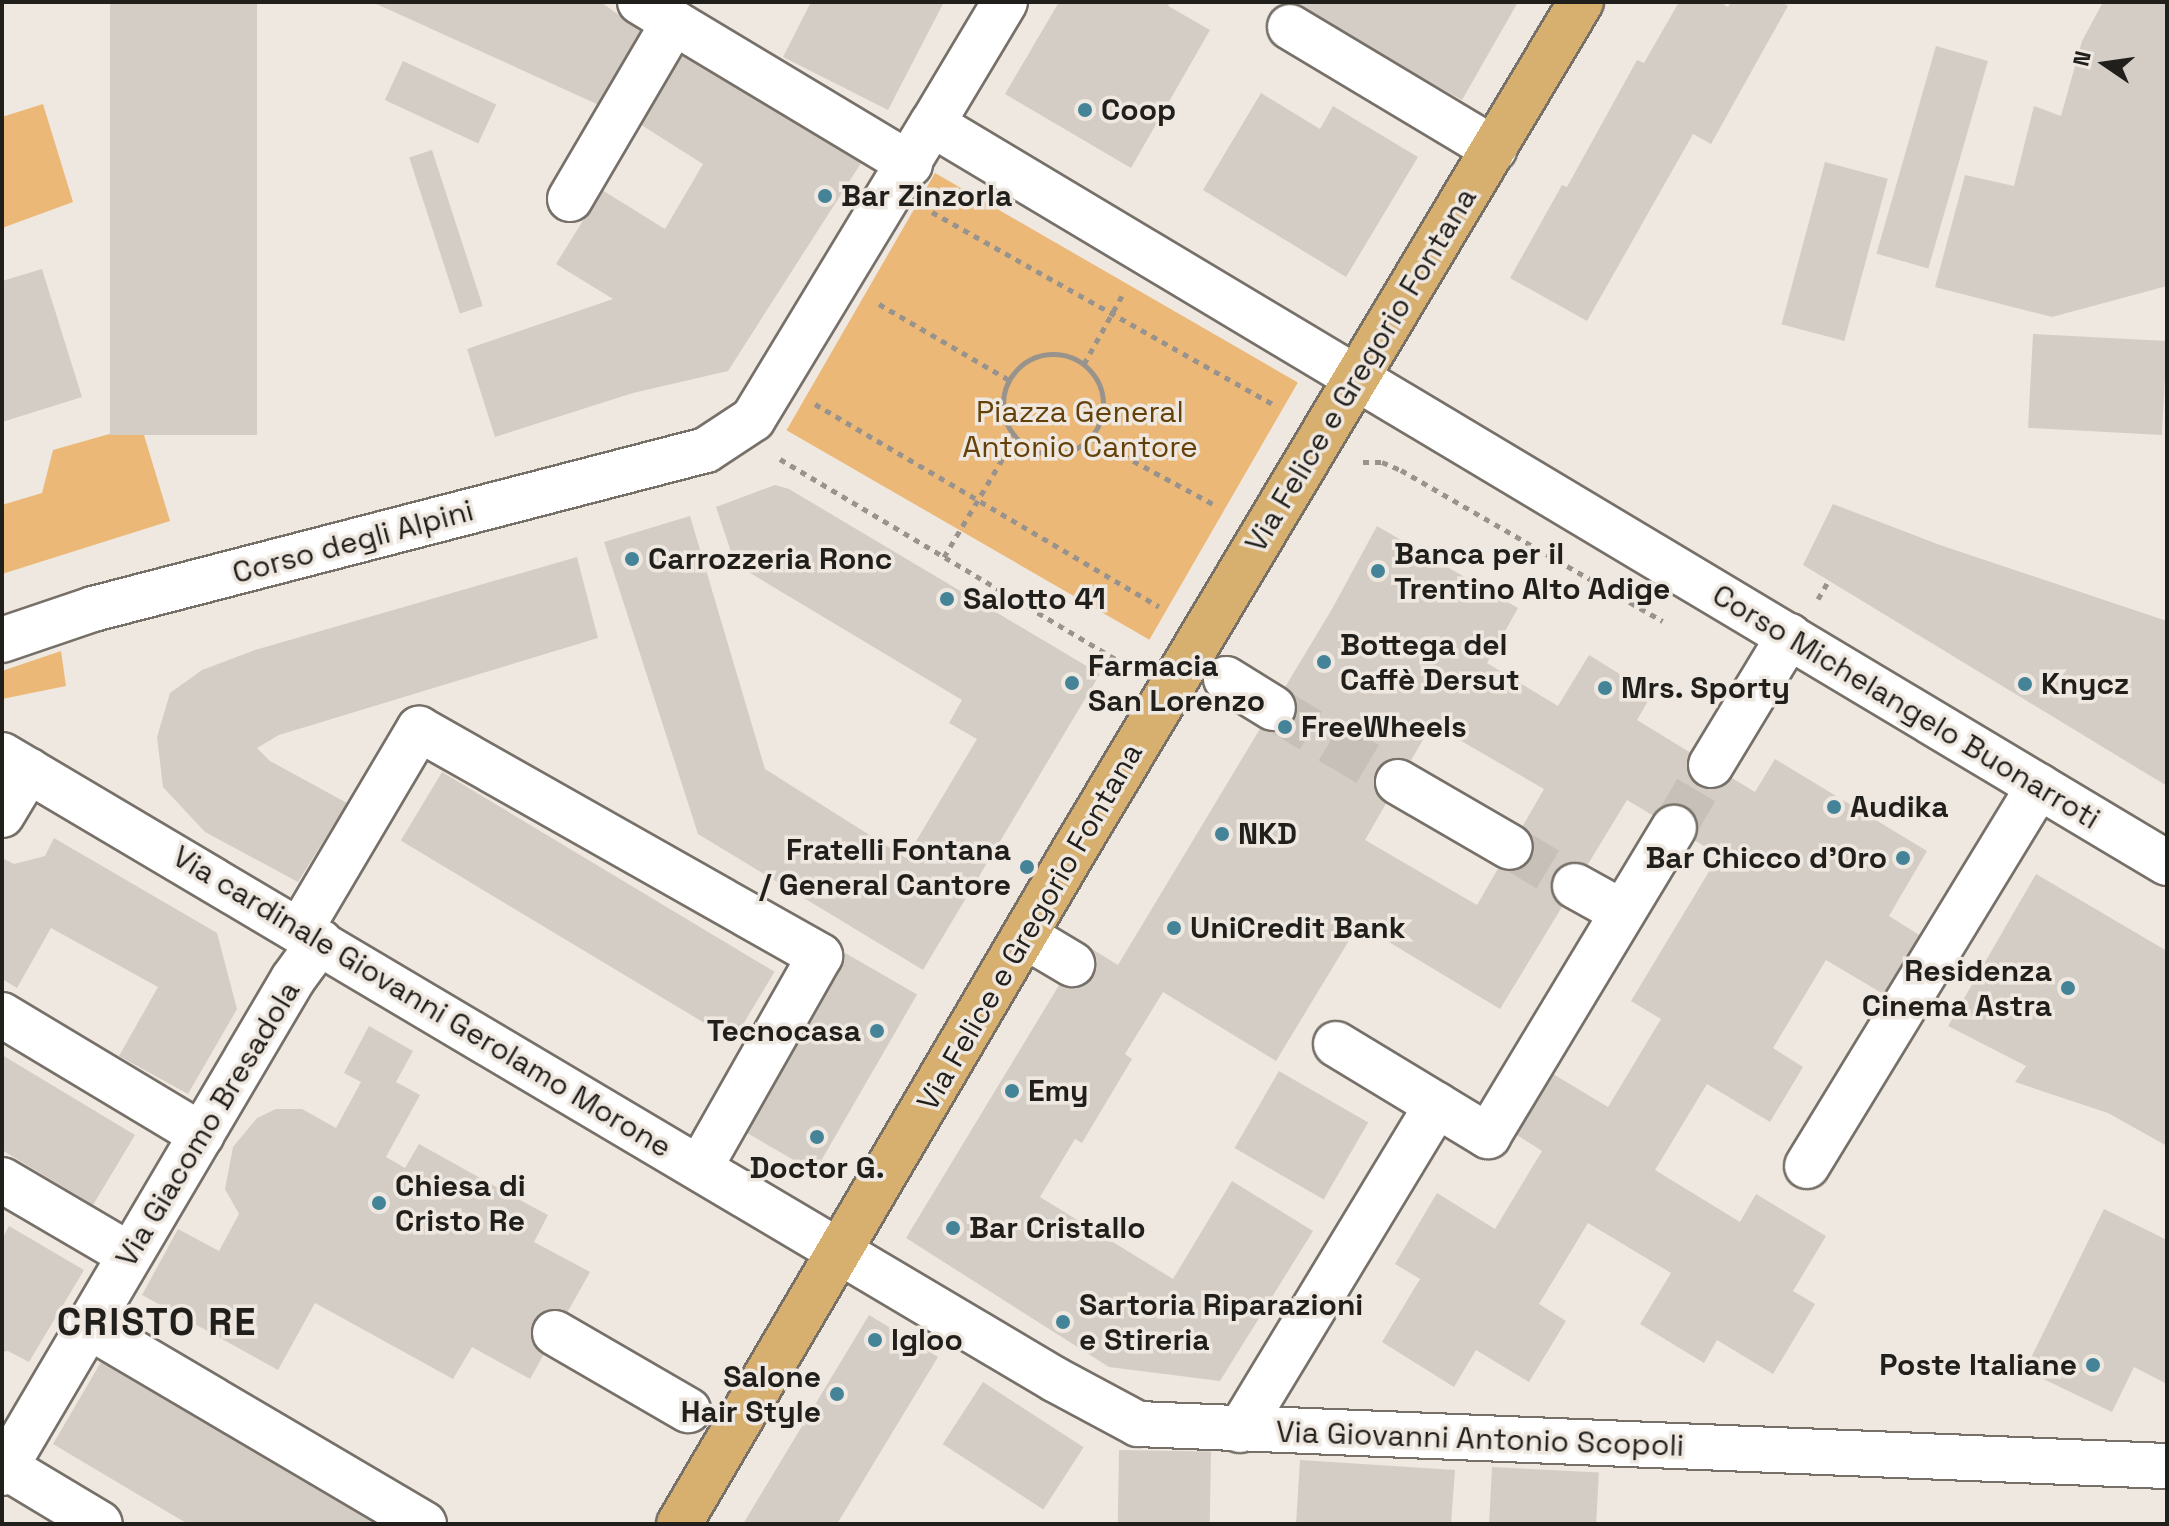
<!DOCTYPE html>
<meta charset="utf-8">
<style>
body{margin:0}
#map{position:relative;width:2169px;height:1526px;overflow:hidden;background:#efe8e0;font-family:"Space Grotesk",sans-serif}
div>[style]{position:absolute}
.green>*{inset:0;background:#ebb878;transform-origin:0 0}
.building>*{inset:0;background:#d4cdc5;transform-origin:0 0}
.minor-tunnel>*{height:44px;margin-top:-22px;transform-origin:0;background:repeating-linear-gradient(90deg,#c6c0b9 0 44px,transparent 0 66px)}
.path>*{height:5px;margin-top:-2.5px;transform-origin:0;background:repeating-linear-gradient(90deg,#98938d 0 6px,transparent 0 12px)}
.path>.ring{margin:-2.5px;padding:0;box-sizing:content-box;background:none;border:5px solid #98938d;border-radius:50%}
.roads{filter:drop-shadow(2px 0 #767069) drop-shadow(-2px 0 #767069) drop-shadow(0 2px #767069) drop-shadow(0 -2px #767069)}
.minor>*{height:44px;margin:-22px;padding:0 22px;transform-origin:22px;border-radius:22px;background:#fff}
.major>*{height:44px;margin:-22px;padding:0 22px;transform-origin:22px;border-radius:22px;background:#d7b070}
.dots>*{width:22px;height:22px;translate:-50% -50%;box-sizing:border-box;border:4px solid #efe8e0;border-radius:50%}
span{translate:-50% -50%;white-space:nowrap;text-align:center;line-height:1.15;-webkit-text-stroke:7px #efe8e0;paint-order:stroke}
.poi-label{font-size:30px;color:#211f1c;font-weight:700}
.left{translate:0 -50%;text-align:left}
.right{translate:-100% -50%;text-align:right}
.street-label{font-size:30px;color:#211f1c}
.park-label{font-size:30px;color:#65410a}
.district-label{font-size:38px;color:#211f1c;font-weight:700;letter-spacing:2px}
.frame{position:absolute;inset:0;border:4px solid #211f1c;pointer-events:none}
.north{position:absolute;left:2065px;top:24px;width:80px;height:80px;-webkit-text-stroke:6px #efe8e0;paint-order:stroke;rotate:283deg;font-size:22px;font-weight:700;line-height:32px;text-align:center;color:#211f1c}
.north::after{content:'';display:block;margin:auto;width:28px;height:36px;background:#211f1c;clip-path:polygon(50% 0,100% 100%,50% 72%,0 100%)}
</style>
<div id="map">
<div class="green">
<i style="clip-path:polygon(43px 104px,73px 202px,2px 228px,2px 117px)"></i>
<i style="left:935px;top:173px;width:419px;height:297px;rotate:30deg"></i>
<i style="clip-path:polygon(141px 425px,170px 521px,2px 574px,2px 505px,42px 493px,53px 450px)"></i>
<i style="clip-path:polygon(61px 651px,66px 686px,2px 699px,2px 671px)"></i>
</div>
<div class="building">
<i style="left:110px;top:2px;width:147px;height:433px"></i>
<i style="clip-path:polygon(372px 2px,601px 2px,646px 35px,610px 110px)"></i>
<i style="clip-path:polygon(811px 2px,944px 2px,888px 110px,783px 57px)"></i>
<i style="clip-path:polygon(1059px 2px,1170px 2px,1168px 6px,1210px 30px,1131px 168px,1005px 94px)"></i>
<i style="clip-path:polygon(1286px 2px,1518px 2px,1462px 100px)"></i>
<i style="clip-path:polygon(1679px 2px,1720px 2px,1728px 7px,1731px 2px,1782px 2px,1788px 6px,1711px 144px,1693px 134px,1587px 321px,1510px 278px,1562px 185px,1567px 187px,1637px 60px,1644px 63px)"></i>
<i style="clip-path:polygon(2103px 2px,2167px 2px,2167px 286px,2052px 317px,1935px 287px,1965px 175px,2014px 186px,2034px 106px,2061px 116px,2082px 41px)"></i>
<i style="clip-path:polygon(684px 45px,863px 160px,728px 371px,633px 393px,495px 437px,467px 349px,613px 299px,556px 264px,602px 190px,665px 229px,703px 164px,635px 121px)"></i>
<i style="left:1936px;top:46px;width:54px;height:216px;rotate:16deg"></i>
<i style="left:403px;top:61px;width:103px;height:43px;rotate:25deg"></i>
<i style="clip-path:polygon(1261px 93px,1320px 129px,1333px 106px,1418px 157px,1346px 277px,1203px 190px)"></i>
<i style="left:432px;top:150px;width:164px;height:24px;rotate:72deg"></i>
<i style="left:1825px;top:162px;width:65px;height:168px;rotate:15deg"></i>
<i style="clip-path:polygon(42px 269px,82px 397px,2px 422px,2px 281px)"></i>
<i style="left:2033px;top:334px;width:134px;height:94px;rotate:3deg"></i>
<i style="clip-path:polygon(775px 485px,789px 489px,1100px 674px,923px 970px,698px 834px,604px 542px,690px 516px,765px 769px,906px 858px,977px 739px,949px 723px,962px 700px,735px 564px,716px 507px)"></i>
<i style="clip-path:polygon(1833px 504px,1940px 545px,2167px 621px,2167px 786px,1803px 565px)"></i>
<i style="clip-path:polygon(evenodd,1377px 526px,1518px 608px,1487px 663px,1558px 706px,1589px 655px,1652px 694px,1637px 720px,1755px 792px,1775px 759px,1927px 851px,1889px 916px,1921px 936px,1885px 995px,1826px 960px,1773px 1048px,1803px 1067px,1770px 1122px,1707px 1084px,1655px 1170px,1740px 1222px,1756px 1194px,1826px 1236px,1793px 1291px,1815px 1304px,1773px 1374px,1717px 1340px,1704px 1363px,1640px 1324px,1671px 1273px,1588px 1223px,1539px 1304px,1566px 1321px,1529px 1382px,1476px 1350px,1454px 1387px,1382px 1342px,1420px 1279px,1395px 1264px,1437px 1193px,1495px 1229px,1542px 1151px,1512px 1132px,1548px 1071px,1608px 1107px,1661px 1019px,1631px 1001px,1719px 855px,1627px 800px,1500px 1009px,1359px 924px,1276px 1061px,1163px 992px,1125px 1054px,1132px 1059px,1082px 1143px,1075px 1139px,1040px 1197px,1173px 1279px,1232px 1181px,1313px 1231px,1220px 1381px,1109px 1367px,906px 1238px,1084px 944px,1118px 965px,1332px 609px,1377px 526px,1432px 724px,1544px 789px,1477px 905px,1365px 840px,1432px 724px)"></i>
<i style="clip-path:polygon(577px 557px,598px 638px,279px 735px,257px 748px,270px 761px,347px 803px,298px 882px,205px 832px,163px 787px,157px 737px,170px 693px,202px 670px,255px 650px)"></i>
<i style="left:442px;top:772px;width:388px;height:80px;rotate:31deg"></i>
<i style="clip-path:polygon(54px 838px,217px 933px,237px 1009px,188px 1094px,119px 1056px,158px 987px,51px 928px,17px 988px,2px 979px,2px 858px,14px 864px,45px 856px)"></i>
<i style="clip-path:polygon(2036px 874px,2167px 951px,2167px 1146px,2108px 1113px,2015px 1082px,2026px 1066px,1948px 1026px)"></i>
<i style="left:840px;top:950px;width:89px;height:205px;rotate:30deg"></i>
<i style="clip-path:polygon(369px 1026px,413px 1051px,396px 1082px,420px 1095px,386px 1157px,405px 1168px,419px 1144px,518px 1199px,548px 1215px,534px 1242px,590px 1272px,530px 1379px,472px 1347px,453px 1379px,315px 1303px,278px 1370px,142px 1295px,178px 1229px,219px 1251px,239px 1214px,225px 1189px,233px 1147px,257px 1118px,276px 1109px,302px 1109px,336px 1128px,361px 1082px,344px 1073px)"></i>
<i style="clip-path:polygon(2px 1055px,135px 1135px,93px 1205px,2px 1150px)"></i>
<i style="left:1279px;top:1071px;width:103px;height:89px;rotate:30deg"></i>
<i style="clip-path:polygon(2104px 1209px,2167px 1240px,2167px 1384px,2134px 1367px,2112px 1412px,2025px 1370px)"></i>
<i style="clip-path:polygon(9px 1226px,84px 1270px,29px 1362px,8px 1351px,2px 1352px,2px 1239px)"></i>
<i style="clip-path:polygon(869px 1315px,938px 1357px,837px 1524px,743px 1524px)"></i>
<i style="clip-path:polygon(101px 1362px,375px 1524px,188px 1524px,132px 1491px,53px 1444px)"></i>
<i style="left:983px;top:1382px;width:120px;height:74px;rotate:33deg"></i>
<i style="left:1119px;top:1450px;width:92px;height:74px;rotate:1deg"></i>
<i style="clip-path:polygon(1300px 1460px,1455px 1470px,1451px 1524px,1296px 1524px)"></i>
<i style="left:1492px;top:1467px;width:107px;height:57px;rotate:3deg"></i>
</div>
<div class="minor-tunnel">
<i style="left:1273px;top:708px;width:145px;rotate:30.6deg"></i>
<i style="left:1674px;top:828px;width:73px;rotate:-59.6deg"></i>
<i style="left:1510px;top:847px;width:76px;rotate:31deg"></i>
</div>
<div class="path">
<i style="left:932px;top:212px;width:395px;rotate:29.4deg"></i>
<i style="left:879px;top:304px;width:151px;rotate:30.3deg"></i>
<i class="ring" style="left:1003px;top:354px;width:95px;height:95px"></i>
<i style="left:1084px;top:364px;width:82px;rotate:-60.9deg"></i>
<i style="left:815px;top:404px;width:399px;rotate:30.5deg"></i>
<i style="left:1091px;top:438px;width:143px;rotate:28.4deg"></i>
<i style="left:780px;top:459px;width:402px;rotate:30.8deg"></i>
<i style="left:1363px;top:462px;width:19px"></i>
<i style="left:1382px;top:462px;width:21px;rotate:23deg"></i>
<i style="left:1401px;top:470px;width:302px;rotate:30deg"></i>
<i style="left:944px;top:557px;width:139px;rotate:-59.2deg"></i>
<i style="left:1818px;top:599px;width:22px;rotate:-60deg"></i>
</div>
<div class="roads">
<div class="minor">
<i style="left:640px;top:2px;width:315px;rotate:31deg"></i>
<i style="left:1290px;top:27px;width:238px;rotate:30.9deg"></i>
<i style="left:932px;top:124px;width:142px;rotate:-59.1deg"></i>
<i style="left:570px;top:199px;width:205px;rotate:-59.6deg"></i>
<i style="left:2px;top:640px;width:96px;rotate:-18.8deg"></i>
<i style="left:93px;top:609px;width:633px;rotate:-14.54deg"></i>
<i style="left:706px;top:450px;width:56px;rotate:-33.4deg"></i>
<i style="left:753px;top:419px;width:345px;rotate:-58.8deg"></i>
<i style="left:932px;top:124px;width:1439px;rotate:30.9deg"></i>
<i style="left:1226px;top:679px;width:55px;rotate:31.7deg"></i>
<i style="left:2px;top:755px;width:1225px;rotate:30.67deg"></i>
<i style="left:1056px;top:1380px;width:93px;rotate:28.2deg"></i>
<i style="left:1138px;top:1424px;width:1030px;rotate:2.34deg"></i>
<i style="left:1711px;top:765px;width:151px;rotate:-58.8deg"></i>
<i style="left:1398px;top:782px;width:129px;rotate:30.1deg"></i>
<i style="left:2px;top:815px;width:52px;rotate:-59deg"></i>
<i style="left:1575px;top:886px;width:54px;rotate:29deg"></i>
<i style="left:300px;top:930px;width:234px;rotate:-59.4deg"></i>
<i style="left:419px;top:729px;width:461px;rotate:29.5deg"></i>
<i style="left:820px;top:956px;width:243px;rotate:119.6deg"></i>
<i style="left:1025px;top:936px;width:55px;rotate:30.8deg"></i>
<i style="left:2px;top:1015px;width:233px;rotate:31deg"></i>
<i style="left:1336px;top:1044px;width:178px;rotate:31.2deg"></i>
<i style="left:1488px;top:1136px;width:360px;rotate:-58.9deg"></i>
<i style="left:1807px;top:1166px;width:445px;rotate:-58.6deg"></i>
<i style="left:2px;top:1180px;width:148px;rotate:30.4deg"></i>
<i style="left:88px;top:1326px;width:390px;rotate:30.5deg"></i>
<i style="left:555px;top:1333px;width:154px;rotate:30.1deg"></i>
<i style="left:1240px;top:1430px;width:380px;rotate:-58.8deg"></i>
<i style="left:2px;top:1465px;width:114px;rotate:31deg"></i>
<i style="left:2px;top:1473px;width:573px;rotate:-59.5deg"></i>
<i style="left:293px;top:979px;width:46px;rotate:-53.9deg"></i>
</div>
<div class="major">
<i style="left:679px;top:1524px;width:788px;rotate:-59.6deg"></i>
<i style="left:1078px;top:844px;width:981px;rotate:-59.15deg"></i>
</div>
</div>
<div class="dots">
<i style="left:1085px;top:110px;background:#448398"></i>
<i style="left:825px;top:196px;background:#448398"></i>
<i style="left:632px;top:559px;background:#448398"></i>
<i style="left:1378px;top:571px;background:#448398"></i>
<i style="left:947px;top:599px;background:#448398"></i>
<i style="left:1324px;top:662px;background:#448398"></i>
<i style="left:1072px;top:683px;background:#448398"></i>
<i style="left:2025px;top:684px;background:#448398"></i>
<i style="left:1605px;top:688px;background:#448398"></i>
<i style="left:1285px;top:727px;background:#448398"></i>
<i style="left:1834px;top:807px;background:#448398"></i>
<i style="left:1222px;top:834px;background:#448398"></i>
<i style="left:1903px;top:858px;background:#448398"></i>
<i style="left:1027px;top:867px;background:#448398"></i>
<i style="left:1174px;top:928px;background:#448398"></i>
<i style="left:2068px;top:988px;background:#448398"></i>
<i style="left:877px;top:1031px;background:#448398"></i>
<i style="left:1012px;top:1091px;background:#448398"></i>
<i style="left:817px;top:1137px;background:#448398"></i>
<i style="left:379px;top:1203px;background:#448398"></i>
<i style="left:953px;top:1228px;background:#448398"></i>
<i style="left:1063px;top:1322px;background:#448398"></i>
<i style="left:875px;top:1340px;background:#448398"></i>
<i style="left:2093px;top:1365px;background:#448398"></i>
<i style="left:837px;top:1394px;background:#448398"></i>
</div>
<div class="poi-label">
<span class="left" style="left:1101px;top:110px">Coop</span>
<span class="left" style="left:841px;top:196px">Bar Zinzorla</span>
<span class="left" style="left:1394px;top:571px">Banca per il<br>Trentino Alto Adige</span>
<span class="left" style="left:648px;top:559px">Carrozzeria Ronc</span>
<span class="left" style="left:963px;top:599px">Salotto 41</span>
<span class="left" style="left:1340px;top:662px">Bottega del<br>Caffè Dersut</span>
<span class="left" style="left:1088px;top:683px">Farmacia<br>San Lorenzo</span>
<span class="left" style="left:2041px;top:684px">Knycz</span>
<span class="left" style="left:1621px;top:688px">Mrs. Sporty</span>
<span class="left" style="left:1301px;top:727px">FreeWheels</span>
<span class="left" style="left:1850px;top:807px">Audika</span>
<span class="left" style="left:1238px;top:834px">NKD</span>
<span class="right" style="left:1011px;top:867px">Fratelli Fontana<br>/ General Cantore</span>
<span class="right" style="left:1887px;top:858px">Bar Chicco d'Oro</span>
<span class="left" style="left:1190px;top:928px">UniCredit Bank</span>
<span class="right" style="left:2052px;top:988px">Residenza<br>Cinema Astra</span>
<span class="right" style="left:861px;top:1031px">Tecnocasa</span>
<span class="left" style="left:1028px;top:1091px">Emy</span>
<span style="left:817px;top:1168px">Doctor G.</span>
<span class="left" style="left:395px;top:1203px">Chiesa di<br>Cristo Re</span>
<span class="left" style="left:969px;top:1228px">Bar Cristallo</span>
<span class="left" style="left:1079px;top:1322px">Sartoria Riparazioni<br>e Stireria</span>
<span class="left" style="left:891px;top:1340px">Igloo</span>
<span class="right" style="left:2077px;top:1365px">Poste Italiane</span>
<span class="right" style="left:821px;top:1394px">Salone<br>Hair Style</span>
</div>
<div class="street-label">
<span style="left:1361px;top:370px;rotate:-59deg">Via Felice e Gregorio Fontana</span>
<span style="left:353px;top:542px;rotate:-15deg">Corso degli Alpini</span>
<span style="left:1906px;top:707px;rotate:31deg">Corso Michelangelo Buonarroti</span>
<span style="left:1030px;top:927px;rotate:-60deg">Via Felice e Gregorio Fontana</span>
<span style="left:422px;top:1002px;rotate:31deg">Via cardinale Giovanni Gerolamo Morone</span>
<span style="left:208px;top:1124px;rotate:-59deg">Via Giacomo Bresadola</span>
<span style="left:1480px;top:1439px;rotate:2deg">Via Giovanni Antonio Scopoli</span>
</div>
<div class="park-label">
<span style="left:1080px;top:429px">Piazza General<br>Antonio Cantore</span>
</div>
<div class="district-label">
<span style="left:157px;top:1323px">CRISTO RE</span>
</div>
<div class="frame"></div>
<div class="north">N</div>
</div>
